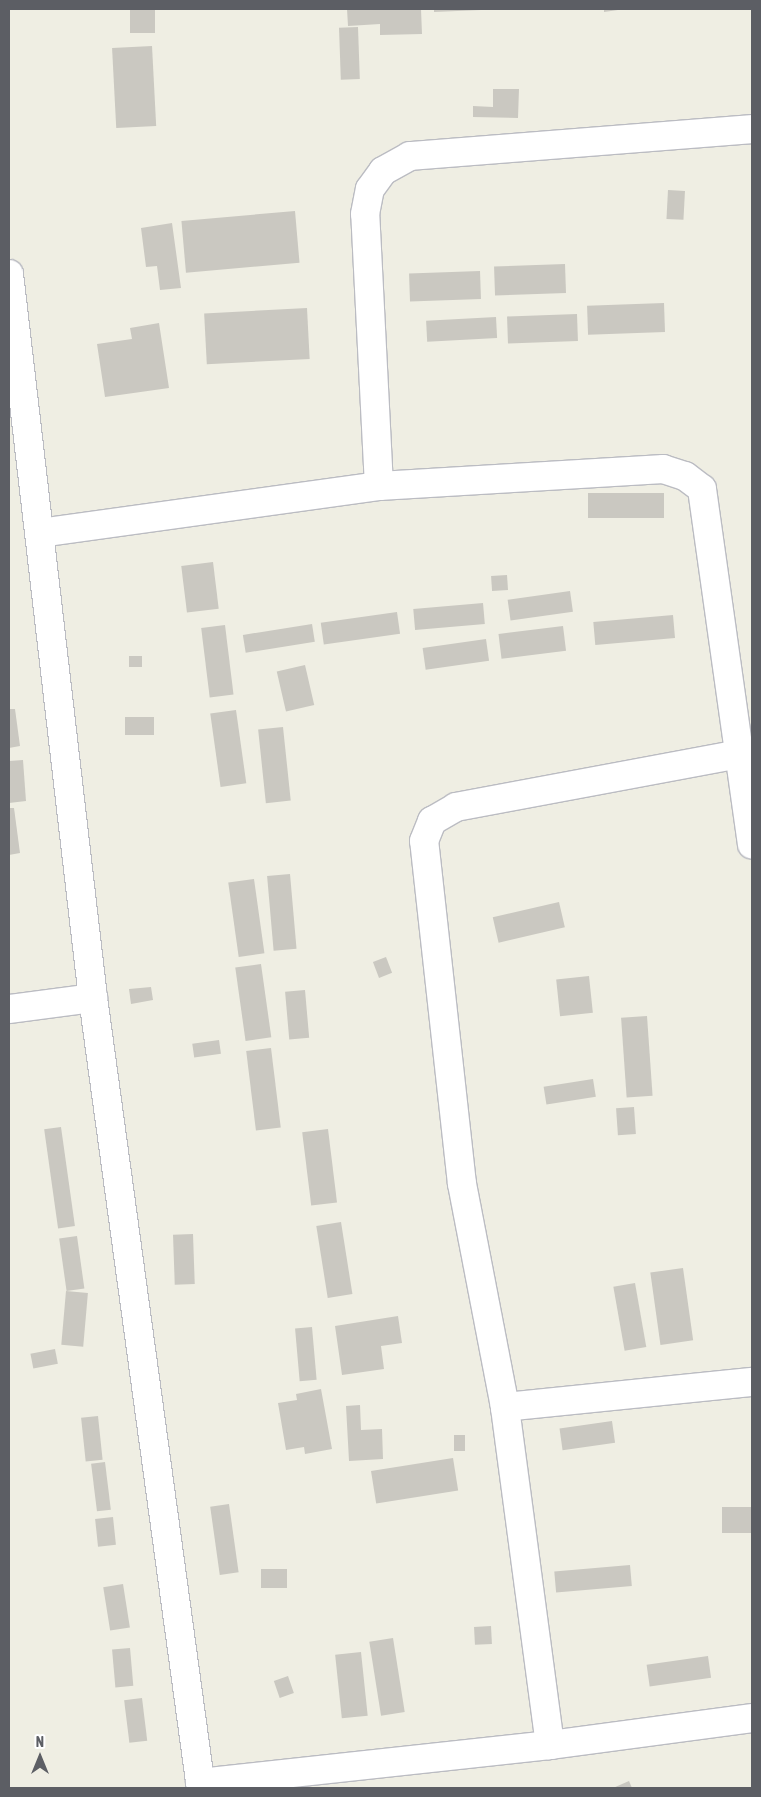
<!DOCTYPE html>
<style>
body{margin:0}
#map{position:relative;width:761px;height:1797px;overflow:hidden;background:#efeee3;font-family:"Asap Condensed",sans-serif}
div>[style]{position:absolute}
.building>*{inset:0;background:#cac8c1;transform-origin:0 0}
.roads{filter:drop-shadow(1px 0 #bbbcc2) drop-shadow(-1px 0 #bbbcc2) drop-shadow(0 1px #bbbcc2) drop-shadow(0 -1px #bbbcc2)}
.minor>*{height:28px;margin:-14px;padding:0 14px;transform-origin:14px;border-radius:14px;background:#fff}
span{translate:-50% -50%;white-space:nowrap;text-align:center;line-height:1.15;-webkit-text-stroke:4px #fff;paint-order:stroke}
.frame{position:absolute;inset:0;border:10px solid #5c5e64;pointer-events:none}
.north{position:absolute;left:15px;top:1732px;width:50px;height:50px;-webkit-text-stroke:4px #fff;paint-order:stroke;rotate:0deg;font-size:14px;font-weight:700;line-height:20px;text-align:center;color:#5c5e64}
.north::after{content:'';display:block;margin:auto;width:18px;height:22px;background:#5c5e64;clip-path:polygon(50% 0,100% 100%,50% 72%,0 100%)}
</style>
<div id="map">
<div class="building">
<i style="left:130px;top:9px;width:25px;height:24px"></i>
<i style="clip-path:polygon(347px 9px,421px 9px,422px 34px,380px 35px,380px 24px,348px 26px)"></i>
<i style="clip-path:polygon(434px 9px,481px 9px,481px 10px,434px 12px)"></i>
<i style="clip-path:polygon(604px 9px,625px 9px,604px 12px)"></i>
<i style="left:358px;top:27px;width:52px;height:19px;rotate:88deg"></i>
<i style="left:152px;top:46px;width:80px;height:40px;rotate:87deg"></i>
<i style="clip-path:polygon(493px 89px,519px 89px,518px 118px,473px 117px,473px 106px,493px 107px)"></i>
<i style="left:668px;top:190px;width:17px;height:29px;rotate:3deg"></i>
<i style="left:295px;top:211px;width:52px;height:114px;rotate:85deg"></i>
<i style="clip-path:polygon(172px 223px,181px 288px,160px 290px,157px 266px,146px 267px,141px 228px)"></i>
<i style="left:565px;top:264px;width:29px;height:71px;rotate:88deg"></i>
<i style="left:480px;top:271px;width:28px;height:71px;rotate:88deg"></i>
<i style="left:664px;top:303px;width:29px;height:77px;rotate:88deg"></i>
<i style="left:307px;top:308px;width:51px;height:103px;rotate:87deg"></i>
<i style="left:577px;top:314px;width:27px;height:70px;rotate:88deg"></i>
<i style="left:496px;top:317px;width:21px;height:70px;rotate:87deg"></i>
<i style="clip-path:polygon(159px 323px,169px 388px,105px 397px,97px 344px,132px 339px,130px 328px)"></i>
<i style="left:664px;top:493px;width:25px;height:76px;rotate:90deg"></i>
<i style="left:213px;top:562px;width:47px;height:32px;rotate:83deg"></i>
<i style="left:507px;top:575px;width:15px;height:16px;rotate:86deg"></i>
<i style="left:570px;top:591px;width:21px;height:63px;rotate:82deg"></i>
<i style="left:483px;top:603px;width:21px;height:70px;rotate:85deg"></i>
<i style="left:397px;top:612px;width:22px;height:77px;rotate:82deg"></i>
<i style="left:673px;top:615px;width:23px;height:80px;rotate:85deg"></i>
<i style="left:312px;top:624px;width:18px;height:70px;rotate:81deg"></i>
<i style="left:225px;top:625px;width:70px;height:24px;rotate:83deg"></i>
<i style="left:563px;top:626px;width:25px;height:65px;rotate:83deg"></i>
<i style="left:486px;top:639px;width:22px;height:64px;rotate:82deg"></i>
<i style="left:129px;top:656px;width:13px;height:11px"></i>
<i style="left:305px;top:665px;width:41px;height:29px;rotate:77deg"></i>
<i style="clip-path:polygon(9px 709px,15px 709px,20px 746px,9px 748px)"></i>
<i style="left:236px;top:710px;width:74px;height:26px;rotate:82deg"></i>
<i style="left:154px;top:717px;width:18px;height:29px;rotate:90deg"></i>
<i style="left:283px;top:727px;width:74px;height:25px;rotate:84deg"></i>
<i style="clip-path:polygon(23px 760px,26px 801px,9px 803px,9px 761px)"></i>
<i style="clip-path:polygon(9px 808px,14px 808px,20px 853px,9px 855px)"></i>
<i style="left:290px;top:874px;width:75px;height:23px;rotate:85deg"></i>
<i style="left:254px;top:879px;width:75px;height:26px;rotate:82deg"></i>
<i style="left:559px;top:902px;width:26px;height:68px;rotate:77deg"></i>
<i style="left:386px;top:957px;width:17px;height:14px;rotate:69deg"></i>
<i style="left:261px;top:964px;width:74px;height:26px;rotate:82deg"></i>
<i style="left:589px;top:976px;width:37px;height:33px;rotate:84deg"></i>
<i style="clip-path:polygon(151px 987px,153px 1000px,131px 1004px,129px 989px)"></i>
<i style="left:305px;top:990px;width:48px;height:20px;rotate:85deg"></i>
<i style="left:647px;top:1016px;width:80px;height:26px;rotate:86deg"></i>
<i style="left:219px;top:1040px;width:14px;height:27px;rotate:82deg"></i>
<i style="left:271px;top:1048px;width:80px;height:25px;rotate:83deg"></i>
<i style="left:593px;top:1079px;width:18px;height:50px;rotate:81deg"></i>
<i style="left:634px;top:1107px;width:27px;height:18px;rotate:86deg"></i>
<i style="left:61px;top:1127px;width:100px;height:17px;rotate:82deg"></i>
<i style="left:328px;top:1129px;width:74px;height:26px;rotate:83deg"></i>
<i style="left:341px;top:1222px;width:73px;height:25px;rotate:81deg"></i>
<i style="left:193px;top:1234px;width:50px;height:20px;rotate:88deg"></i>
<i style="left:77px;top:1236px;width:53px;height:18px;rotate:82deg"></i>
<i style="left:683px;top:1268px;width:73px;height:33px;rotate:82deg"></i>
<i style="left:635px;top:1283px;width:65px;height:22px;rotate:80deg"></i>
<i style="left:66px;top:1291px;width:22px;height:54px;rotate:5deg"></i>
<i style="clip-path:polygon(398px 1316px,402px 1343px,381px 1346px,384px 1369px,342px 1375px,335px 1326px)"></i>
<i style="left:312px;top:1327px;width:53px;height:17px;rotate:85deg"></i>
<i style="left:55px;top:1349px;width:15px;height:25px;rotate:79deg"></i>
<i style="clip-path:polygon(321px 1389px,332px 1449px,305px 1454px,304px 1447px,286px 1450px,278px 1403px,297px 1400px,296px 1394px)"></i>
<i style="clip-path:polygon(360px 1405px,361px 1430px,382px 1429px,383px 1459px,349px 1461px,346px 1406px)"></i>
<i style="left:98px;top:1416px;width:44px;height:17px;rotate:84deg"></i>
<i style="left:612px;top:1421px;width:22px;height:53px;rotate:82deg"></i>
<i style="left:454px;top:1435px;width:11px;height:16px"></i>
<i style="left:453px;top:1458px;width:33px;height:83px;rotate:81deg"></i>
<i style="left:105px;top:1462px;width:48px;height:14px;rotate:83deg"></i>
<i style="left:229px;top:1504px;width:69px;height:19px;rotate:82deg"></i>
<i style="left:752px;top:1507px;width:26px;height:30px;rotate:90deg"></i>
<i style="left:113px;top:1517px;width:28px;height:18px;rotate:84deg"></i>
<i style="left:630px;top:1565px;width:21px;height:76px;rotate:85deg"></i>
<i style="left:261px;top:1569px;width:26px;height:19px"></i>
<i style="left:123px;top:1584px;width:44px;height:20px;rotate:81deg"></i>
<i style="left:491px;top:1626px;width:18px;height:17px;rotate:87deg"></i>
<i style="left:393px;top:1638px;width:75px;height:24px;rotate:81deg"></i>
<i style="left:130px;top:1648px;width:38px;height:18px;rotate:85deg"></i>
<i style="left:361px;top:1652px;width:64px;height:26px;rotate:84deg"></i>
<i style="left:708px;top:1656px;width:22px;height:62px;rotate:82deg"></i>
<i style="left:288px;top:1676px;width:18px;height:15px;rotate:71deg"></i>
<i style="left:142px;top:1698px;width:43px;height:18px;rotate:83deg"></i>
<i style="clip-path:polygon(629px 1781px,632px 1788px,613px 1788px)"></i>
</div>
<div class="roads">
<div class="minor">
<i style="left:9px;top:274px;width:729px;rotate:83.38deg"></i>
<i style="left:93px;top:998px;width:797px;rotate:82.22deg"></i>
<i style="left:379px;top:486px;width:272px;rotate:-92.9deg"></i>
<i style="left:365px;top:214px;width:25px;rotate:-79deg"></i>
<i style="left:370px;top:189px;width:22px;rotate:-54deg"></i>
<i style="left:383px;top:171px;width:31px;rotate:-29deg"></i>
<i style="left:410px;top:156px;width:343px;rotate:-4.5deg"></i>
<i style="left:40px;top:533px;width:342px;rotate:-7.9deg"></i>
<i style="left:379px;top:486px;width:285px;rotate:-3.4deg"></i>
<i style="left:663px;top:469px;width:23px;rotate:18deg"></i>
<i style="left:685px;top:476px;width:21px;rotate:37deg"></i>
<i style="left:702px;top:489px;width:359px;rotate:82deg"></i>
<i style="left:9px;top:1009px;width:85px;rotate:-7.5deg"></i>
<i style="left:505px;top:1407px;width:248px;rotate:-5.8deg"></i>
<i style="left:550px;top:1745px;width:341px;rotate:-97.6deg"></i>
<i style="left:505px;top:1407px;width:227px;rotate:-100.9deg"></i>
<i style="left:462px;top:1184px;width:345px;rotate:-96.3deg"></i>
<i style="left:424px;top:841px;width:22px;rotate:-68deg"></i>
<i style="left:432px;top:821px;width:28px;rotate:-30deg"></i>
<i style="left:456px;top:807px;width:288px;rotate:-10.6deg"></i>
<i style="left:200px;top:1783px;width:352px;rotate:-6.2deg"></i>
<i style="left:550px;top:1745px;width:204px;rotate:-7.6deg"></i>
</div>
</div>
<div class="frame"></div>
<div class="north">N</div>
</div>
